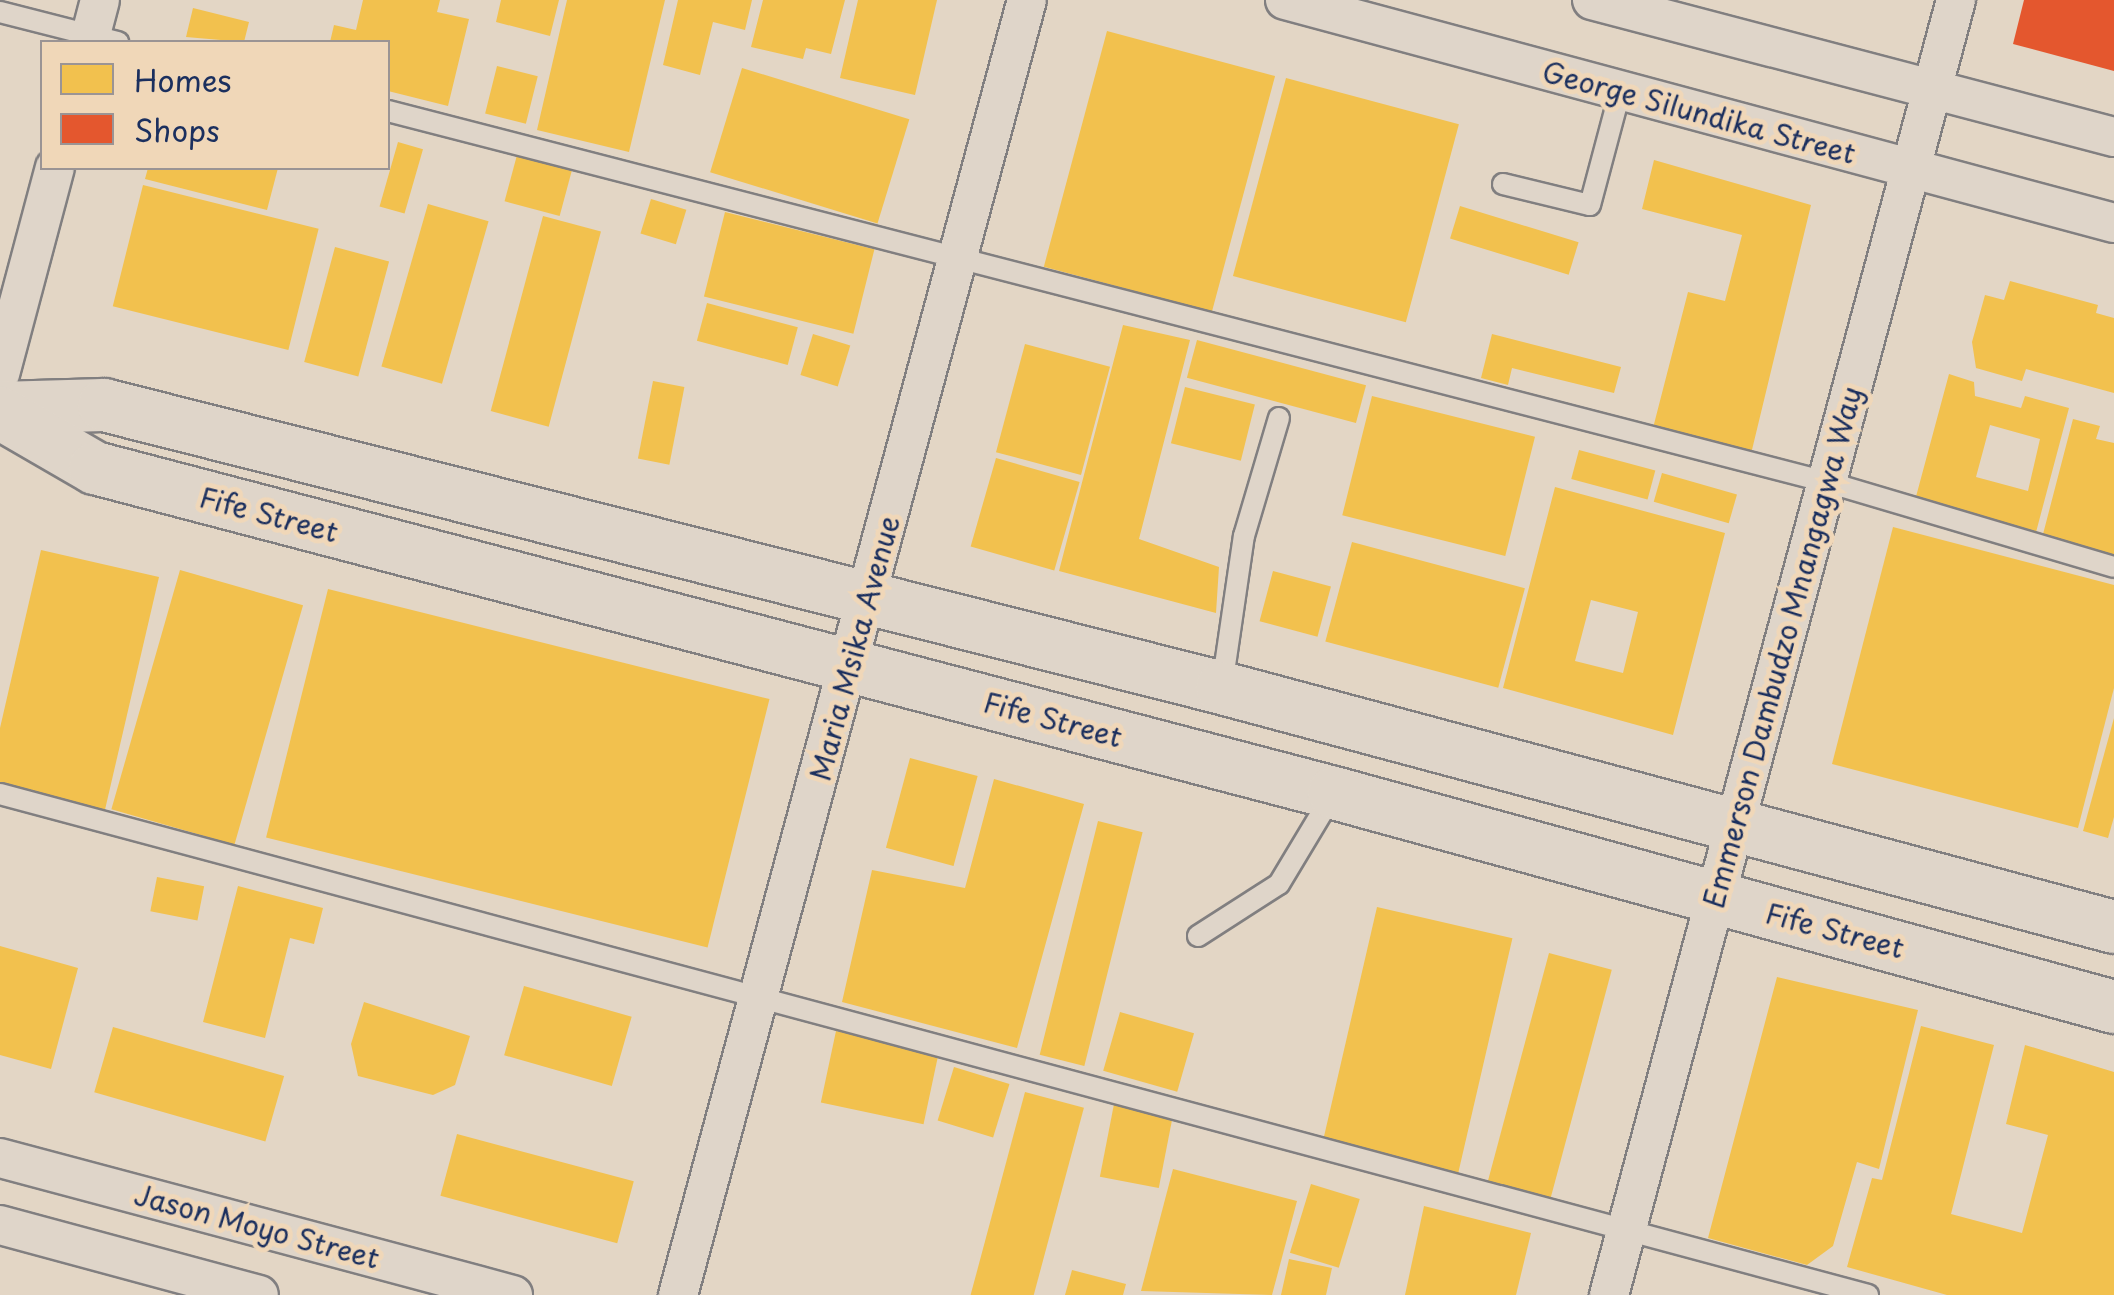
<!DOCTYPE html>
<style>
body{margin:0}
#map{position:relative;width:2114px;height:1295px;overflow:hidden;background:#e3d6c5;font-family:"Playpen Sans",sans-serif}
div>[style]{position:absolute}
.homes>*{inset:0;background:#f2c14e;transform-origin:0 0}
.shops>*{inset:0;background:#e4572e}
.roads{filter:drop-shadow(2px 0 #817f80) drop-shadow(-2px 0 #817f80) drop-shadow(0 2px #817f80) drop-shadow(0 -2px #817f80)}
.lane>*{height:20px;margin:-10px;padding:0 10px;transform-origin:10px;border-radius:10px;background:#dfd5c9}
.street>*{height:38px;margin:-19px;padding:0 19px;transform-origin:19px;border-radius:19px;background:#dfd5c9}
.secondary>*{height:52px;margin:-26px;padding:0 26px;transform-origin:26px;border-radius:26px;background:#dfd5c9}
span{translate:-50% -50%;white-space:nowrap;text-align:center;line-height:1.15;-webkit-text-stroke:10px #f0d7b8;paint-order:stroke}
.street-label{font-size:28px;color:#1b2f5e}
.legend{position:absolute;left:40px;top:40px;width:350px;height:130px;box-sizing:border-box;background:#f0d7b8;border:2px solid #9b9494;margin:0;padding:12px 18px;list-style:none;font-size:30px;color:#1b2f5e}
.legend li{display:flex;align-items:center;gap:20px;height:50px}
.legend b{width:50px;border:2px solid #9b9494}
</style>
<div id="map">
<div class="homes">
<i style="clip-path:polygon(363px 0,440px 0,437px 12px,469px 19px,448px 106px,388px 91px,388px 42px,330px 42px,334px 25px,356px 30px)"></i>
<i style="clip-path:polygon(501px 0,559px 0,550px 36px,496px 22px)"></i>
<i style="clip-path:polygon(567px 0,665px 0,629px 152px,537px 130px)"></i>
<i style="clip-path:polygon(678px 0,752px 0,745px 30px,713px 22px,700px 75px,663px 65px)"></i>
<i style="clip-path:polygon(763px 0,845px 0,831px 54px,806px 48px,803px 59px,751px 47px)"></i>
<i style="clip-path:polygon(858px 0,937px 0,915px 95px,840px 78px)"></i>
<i style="clip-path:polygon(193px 8px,249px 22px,244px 42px,186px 37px)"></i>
<i style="left:1107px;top:31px;width:174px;height:244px;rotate:15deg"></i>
<i style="left:497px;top:66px;width:42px;height:49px;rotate:14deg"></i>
<i style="left:742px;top:68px;width:175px;height:109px;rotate:17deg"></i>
<i style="left:1286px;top:78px;width:179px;height:205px;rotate:15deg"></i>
<i style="left:398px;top:142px;width:26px;height:67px;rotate:16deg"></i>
<i style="left:517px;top:155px;width:57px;height:48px;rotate:15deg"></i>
<i style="clip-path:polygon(1654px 160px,1811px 205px,1751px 454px,1653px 428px,1688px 292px,1725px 301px,1742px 235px,1642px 209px)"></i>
<i style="clip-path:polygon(148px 168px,278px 168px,267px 210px,145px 179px)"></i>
<i style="left:143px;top:185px;width:181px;height:125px;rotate:14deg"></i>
<i style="left:651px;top:199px;width:37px;height:36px;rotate:17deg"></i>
<i style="left:428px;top:204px;width:63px;height:169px;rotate:16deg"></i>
<i style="left:1460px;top:206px;width:124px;height:34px;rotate:17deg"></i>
<i style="left:725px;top:212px;width:154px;height:87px;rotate:14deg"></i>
<i style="left:543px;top:216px;width:60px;height:202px;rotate:15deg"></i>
<i style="left:335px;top:247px;width:56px;height:119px;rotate:15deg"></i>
<i style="clip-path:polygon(2010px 281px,2098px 305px,2096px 313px,2114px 318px,2114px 393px,2026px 369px,2022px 381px,1976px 368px,1972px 342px,1985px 295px,2004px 300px)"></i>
<i style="left:707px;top:303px;width:94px;height:39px;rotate:15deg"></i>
<i style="clip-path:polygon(1123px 325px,1190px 340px,1139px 539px,1219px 567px,1216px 613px,1059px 571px)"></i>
<i style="left:813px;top:334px;width:39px;height:43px;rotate:17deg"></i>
<i style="clip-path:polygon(1492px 334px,1621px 367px,1614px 393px,1512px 368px,1508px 385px,1481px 378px)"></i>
<i style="left:1197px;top:340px;width:175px;height:39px;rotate:15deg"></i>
<i style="left:1025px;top:344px;width:88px;height:112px;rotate:15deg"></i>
<i style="clip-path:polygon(evenodd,1949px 374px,1974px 382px,1975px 396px,2021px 408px,2025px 396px,2069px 408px,2035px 536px,1914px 504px,1949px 374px,1990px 425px,2040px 439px,2028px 491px,1976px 477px,1990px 425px)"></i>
<i style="left:653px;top:381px;width:32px;height:79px;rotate:11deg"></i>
<i style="left:1185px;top:387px;width:72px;height:58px;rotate:14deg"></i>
<i style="left:1372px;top:396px;width:168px;height:123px;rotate:14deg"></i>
<i style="clip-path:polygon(2073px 419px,2100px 426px,2096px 439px,2114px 443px,2114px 557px,2042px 538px)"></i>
<i style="left:1579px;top:450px;width:79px;height:30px;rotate:15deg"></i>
<i style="left:996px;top:458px;width:87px;height:92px;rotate:16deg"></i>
<i style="left:1662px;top:473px;width:78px;height:30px;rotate:16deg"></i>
<i style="clip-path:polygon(evenodd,1555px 487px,1725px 533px,1673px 735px,1503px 688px,1555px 487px,1591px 600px,1638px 612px,1623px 673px,1575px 661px,1591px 600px)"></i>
<i style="clip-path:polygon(1893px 527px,2114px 585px,2114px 688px,2078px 828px,1832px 764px)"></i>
<i style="left:1352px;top:542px;width:179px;height:103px;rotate:15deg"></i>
<i style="clip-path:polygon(41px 550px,159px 577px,104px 814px,0 790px,0 728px)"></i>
<i style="left:180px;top:570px;width:128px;height:249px;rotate:16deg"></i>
<i style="left:1273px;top:571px;width:60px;height:52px;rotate:15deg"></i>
<i style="left:328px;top:589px;width:455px;height:256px;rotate:14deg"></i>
<i style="clip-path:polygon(2114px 718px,2114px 817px,2108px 838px,2083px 831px)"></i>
<i style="left:910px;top:758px;width:70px;height:93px;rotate:15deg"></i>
<i style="clip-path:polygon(994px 779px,1084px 804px,1017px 1048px,842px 1002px,872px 870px,965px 888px)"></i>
<i style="left:1098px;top:821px;width:46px;height:241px;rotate:14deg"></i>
<i style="left:157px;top:877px;width:48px;height:35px;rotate:11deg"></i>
<i style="clip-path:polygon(238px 886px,323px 908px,314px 944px,290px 938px,265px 1038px,203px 1022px)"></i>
<i style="left:1377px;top:907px;width:139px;height:242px;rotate:13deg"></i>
<i style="clip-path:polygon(0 946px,78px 968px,51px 1069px,0 1055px)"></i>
<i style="left:1549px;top:953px;width:65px;height:245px;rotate:15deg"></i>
<i style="clip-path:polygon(1777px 977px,1918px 1010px,1879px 1169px,1857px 1162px,1833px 1246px,1807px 1265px,1708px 1238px)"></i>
<i style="left:524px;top:986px;width:112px;height:72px;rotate:16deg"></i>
<i style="clip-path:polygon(364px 1002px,470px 1036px,455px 1085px,433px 1095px,358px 1076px,351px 1044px)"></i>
<i style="left:1120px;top:1012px;width:77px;height:61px;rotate:16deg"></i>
<i style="clip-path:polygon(1921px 1026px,1994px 1045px,1951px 1214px,2022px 1233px,2048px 1135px,2006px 1124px,2025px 1045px,2114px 1072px,2114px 1295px,1947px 1295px,1847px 1267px,1872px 1178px,1882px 1180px)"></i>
<i style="left:113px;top:1027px;width:178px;height:68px;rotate:16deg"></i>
<i style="left:836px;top:1031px;width:105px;height:73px;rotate:12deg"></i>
<i style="left:954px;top:1067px;width:58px;height:56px;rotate:17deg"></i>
<i style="left:1025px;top:1092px;width:61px;height:210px;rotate:15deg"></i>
<i style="left:1114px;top:1104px;width:60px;height:74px;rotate:11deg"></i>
<i style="left:457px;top:1134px;width:183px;height:64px;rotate:15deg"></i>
<i style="clip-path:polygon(1173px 1169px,1297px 1201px,1272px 1295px,1141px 1291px)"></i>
<i style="left:1311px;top:1184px;width:51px;height:72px;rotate:17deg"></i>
<i style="clip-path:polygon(1424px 1206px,1531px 1233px,1516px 1295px,1405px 1295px)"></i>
<i style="clip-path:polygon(1289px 1259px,1332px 1268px,1326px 1295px,1281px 1295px)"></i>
<i style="clip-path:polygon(1072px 1270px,1126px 1284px,1123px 1295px,1065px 1295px)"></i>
</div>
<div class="shops">
<i style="clip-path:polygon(2024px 0,2114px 0,2114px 71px,2013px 44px)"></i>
</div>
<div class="roads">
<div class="lane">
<i style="left:0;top:12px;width:122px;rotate:14.3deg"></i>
<i style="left:388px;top:111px;width:1486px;rotate:14.46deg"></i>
<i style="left:1827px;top:482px;width:299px;rotate:16.5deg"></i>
<i style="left:1503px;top:184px;width:89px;rotate:13.6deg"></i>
<i style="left:1590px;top:205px;width:117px;rotate:-75.1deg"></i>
<i style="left:1222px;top:686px;width:152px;rotate:-81.7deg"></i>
<i style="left:1244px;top:536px;width:123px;rotate:-73.5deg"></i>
<i style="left:0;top:794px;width:1934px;rotate:15.01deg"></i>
<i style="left:1198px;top:936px;width:96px;rotate:-32.7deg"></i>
<i style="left:1279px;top:884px;width:105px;rotate:-59deg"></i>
</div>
<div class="street">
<i style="left:1285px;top:0;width:858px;rotate:15.06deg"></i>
<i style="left:1592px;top:0;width:540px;rotate:14.71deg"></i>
<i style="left:89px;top:42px;width:43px;rotate:-75.3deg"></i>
<i style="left:0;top:374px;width:213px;rotate:-75.1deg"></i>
<i style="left:0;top:1158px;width:531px;rotate:14.95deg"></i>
<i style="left:0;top:1225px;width:268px;rotate:15.1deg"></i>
<i style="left:678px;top:1295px;width:1341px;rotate:-74.92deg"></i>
<i style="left:1609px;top:1295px;width:1341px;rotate:-75deg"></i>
</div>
<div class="secondary">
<i style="left:0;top:408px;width:104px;rotate:-1.7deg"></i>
<i style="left:104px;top:405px;width:1153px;rotate:14.2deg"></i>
<i style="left:1222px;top:688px;width:923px;rotate:15deg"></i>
<i style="left:0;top:413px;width:110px;rotate:30.1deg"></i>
<i style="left:95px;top:468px;width:1281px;rotate:14.7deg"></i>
<i style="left:1334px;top:793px;width:809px;rotate:15.34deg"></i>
</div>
</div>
<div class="street-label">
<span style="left:1699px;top:112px;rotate:15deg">George Silundika Street</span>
<span style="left:269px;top:514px;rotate:15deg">Fife Street</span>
<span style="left:1782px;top:647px;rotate:-75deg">Emmerson Dambudzo Mnangagwa Way</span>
<span style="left:854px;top:648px;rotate:-75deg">Maria Msika Avenue</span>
<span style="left:1053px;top:719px;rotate:15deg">Fife Street</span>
<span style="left:1835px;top:930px;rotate:15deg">Fife Street</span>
<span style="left:257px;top:1226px;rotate:15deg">Jason Moyo Street</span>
</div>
<ul class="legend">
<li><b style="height:28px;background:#f2c14e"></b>Homes</li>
<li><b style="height:28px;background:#e4572e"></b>Shops</li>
</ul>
</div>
